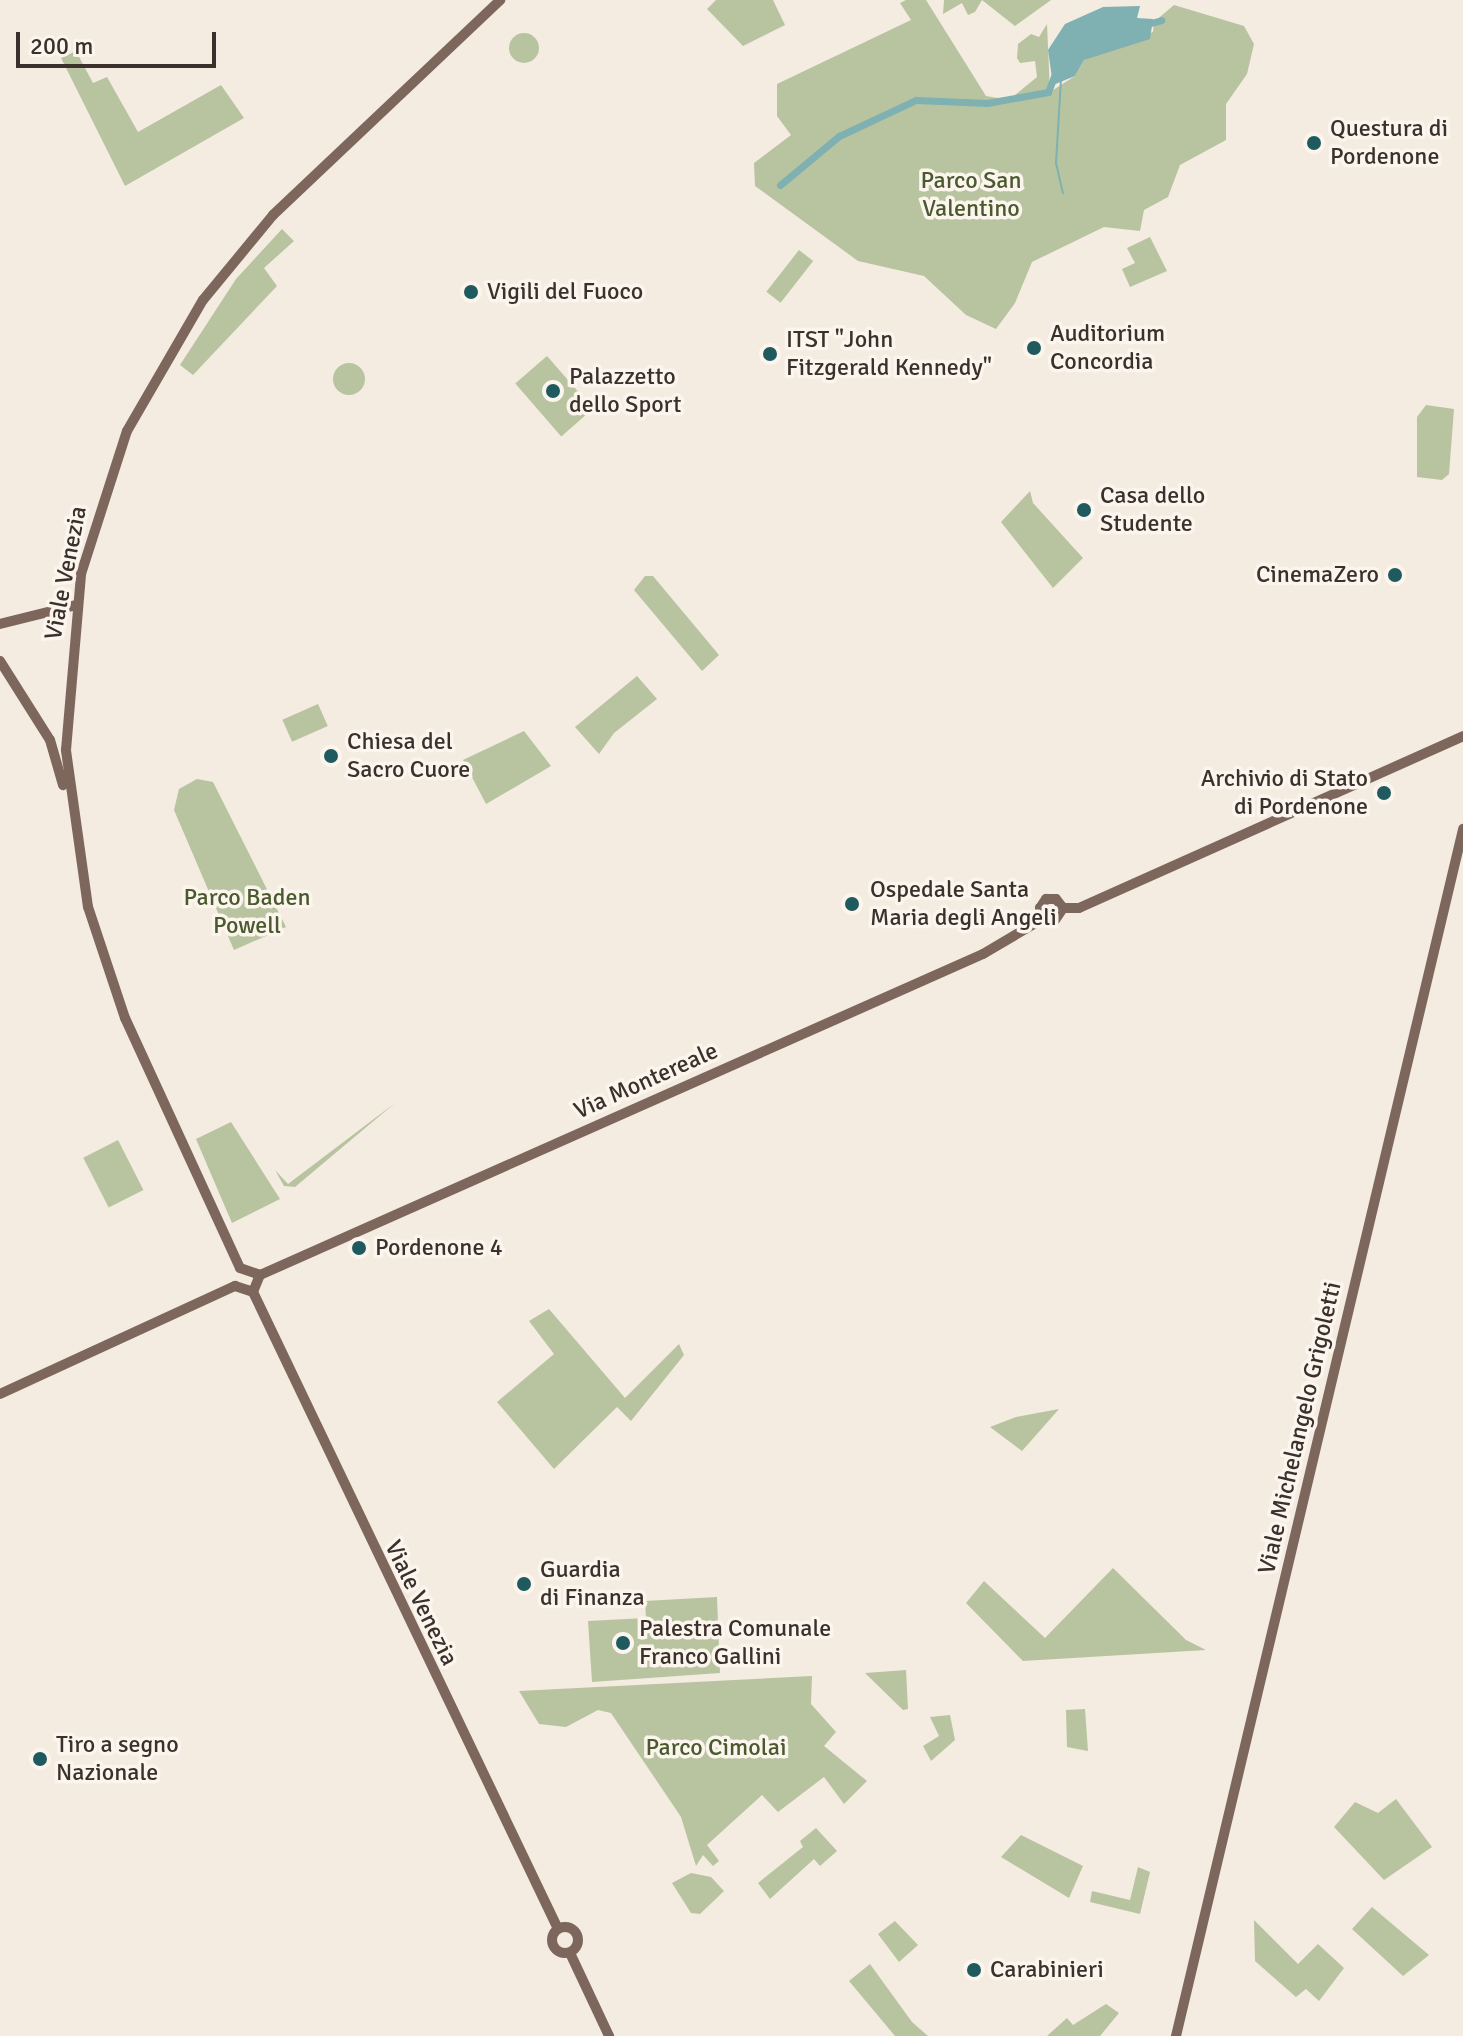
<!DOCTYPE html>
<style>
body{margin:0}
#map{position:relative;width:1463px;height:2036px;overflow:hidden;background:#f4ebe1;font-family:Signika,sans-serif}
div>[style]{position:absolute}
.green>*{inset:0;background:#b8c4a0;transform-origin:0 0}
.round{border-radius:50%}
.water>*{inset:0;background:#7fb0b2}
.stream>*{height:2px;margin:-1px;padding:0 1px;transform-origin:1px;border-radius:1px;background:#7fb0b2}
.canal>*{height:7px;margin:-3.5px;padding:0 3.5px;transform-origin:3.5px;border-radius:3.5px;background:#7fb0b2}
.major>*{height:10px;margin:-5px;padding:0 5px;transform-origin:5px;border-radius:5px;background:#7d675c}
.major>.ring{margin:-5px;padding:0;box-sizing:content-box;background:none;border:10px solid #7d675c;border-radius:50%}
.dots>*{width:22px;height:22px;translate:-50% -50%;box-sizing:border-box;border:4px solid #fbf5ee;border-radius:50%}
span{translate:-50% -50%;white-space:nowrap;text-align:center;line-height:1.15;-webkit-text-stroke:7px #fbf5ee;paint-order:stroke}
.poi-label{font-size:24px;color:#3b302b}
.left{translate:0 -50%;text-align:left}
.right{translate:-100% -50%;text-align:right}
.park-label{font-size:24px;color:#4a5a2e}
.street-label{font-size:24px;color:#3b302b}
.scale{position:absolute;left:16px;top:32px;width:200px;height:36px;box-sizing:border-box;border:4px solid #3b302b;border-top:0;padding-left:10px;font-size:24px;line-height:28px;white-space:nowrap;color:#3b302b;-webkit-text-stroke:6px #fbf5ee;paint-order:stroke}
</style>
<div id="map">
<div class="green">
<i style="clip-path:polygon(716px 0,773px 0,785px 25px,743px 46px,707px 9px)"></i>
<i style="clip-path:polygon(906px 0,926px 0,986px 96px,1009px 100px,1037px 77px,1035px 61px,1020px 63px,1017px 58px,1018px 44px,1031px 34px,1039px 37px,1047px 24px,1050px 92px,1075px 76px,1084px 60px,1153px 32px,1154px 22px,1174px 5px,1244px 26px,1254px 44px,1247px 74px,1226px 104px,1226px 140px,1180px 165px,1168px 197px,1144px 210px,1140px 231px,1104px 227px,1032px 262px,1015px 303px,996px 329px,966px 315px,924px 276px,858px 261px,755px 186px,754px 163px,791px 135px,777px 116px,777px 84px,911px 20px,900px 3px)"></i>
<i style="clip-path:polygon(944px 0,1051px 0,1015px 26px,982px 0,975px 12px,968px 15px,962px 3px,943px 14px)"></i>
<i class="round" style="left:509px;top:33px;width:30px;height:30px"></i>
<i style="clip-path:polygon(76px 51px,93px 83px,107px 77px,138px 132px,221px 85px,244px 118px,125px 186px,61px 58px)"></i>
<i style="clip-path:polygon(282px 229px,294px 241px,264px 268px,277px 286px,193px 375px,180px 365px,236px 279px)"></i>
<i style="clip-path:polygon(1150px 237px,1167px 271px,1130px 287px,1122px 269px,1135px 263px,1127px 248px)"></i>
<i style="left:799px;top:250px;width:18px;height:53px;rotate:38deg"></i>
<i style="left:547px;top:356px;width:70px;height:42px;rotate:49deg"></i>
<i class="round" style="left:333px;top:363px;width:32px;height:32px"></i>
<i style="clip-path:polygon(1426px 405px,1454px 409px,1449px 474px,1442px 480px,1417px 477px,1417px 417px)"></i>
<i style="clip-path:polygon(1030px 491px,1033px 503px,1083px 558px,1053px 588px,1001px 522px)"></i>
<i style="clip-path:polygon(645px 576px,653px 576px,719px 655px,702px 671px,634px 590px)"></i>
<i style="clip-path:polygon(637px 676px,657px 699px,614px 733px,599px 754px,575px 727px)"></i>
<i style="left:318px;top:704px;width:24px;height:39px;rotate:66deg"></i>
<i style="clip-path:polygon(524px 731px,551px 766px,486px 804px,463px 760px)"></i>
<i style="clip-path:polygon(197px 779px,213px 782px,286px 927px,234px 950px,174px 810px,179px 789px)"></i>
<i style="clip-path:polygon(395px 1103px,295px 1187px,284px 1186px,275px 1170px,288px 1184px)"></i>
<i style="clip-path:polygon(231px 1122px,280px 1199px,232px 1223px,196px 1139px)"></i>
<i style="left:118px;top:1140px;width:56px;height:39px;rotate:63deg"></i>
<i style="clip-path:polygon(549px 1309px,625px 1398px,679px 1344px,684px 1355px,631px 1421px,617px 1407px,554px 1469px,497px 1402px,554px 1354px,529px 1321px)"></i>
<i style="clip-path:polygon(1059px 1409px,1022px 1451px,990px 1427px,1016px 1417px)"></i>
<i style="clip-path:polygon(1113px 1568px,1186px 1640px,1206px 1650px,1023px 1661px,966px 1603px,984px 1581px,1045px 1638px)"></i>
<i style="clip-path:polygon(717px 1597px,720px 1673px,592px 1682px,588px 1621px,646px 1618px,645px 1601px)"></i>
<i style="clip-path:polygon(906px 1670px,908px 1709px,903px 1710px,865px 1673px)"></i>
<i style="clip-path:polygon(812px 1676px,811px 1704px,836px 1732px,824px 1746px,867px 1781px,844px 1804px,824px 1777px,778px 1812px,762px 1795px,707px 1845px,719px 1861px,713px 1866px,703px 1855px,696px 1866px,681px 1817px,611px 1713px,598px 1710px,566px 1727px,539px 1724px,519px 1691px)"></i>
<i style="clip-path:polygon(1085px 1709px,1088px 1751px,1067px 1747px,1066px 1710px)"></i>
<i style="clip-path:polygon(950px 1715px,955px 1740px,931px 1761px,923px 1746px,939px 1736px,930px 1717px)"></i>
<i style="clip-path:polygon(1396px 1799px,1432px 1847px,1384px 1880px,1334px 1827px,1355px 1802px,1378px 1813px)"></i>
<i style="clip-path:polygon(816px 1828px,837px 1851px,820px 1866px,814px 1859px,770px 1899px,758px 1883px,803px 1847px,800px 1841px)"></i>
<i style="clip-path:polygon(1021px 1835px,1083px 1866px,1069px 1898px,1001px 1857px)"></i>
<i style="clip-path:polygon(1138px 1867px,1150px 1872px,1140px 1914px,1090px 1902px,1092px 1891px,1130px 1900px)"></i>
<i style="clip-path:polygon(691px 1873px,711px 1877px,724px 1891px,700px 1914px,691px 1913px,672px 1883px)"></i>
<i style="clip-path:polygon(1372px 1907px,1429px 1955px,1403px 1976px,1352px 1929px)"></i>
<i style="clip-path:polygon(1254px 1920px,1298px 1964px,1318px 1944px,1344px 1968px,1319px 2001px,1306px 1989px,1296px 1997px,1255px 1961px)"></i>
<i style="clip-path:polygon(895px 1921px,918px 1945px,899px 1962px,878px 1934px)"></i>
<i style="clip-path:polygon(870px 1964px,912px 2022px,928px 2036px,895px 2036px,849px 1981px)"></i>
<i style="clip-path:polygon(1106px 2004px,1119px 2013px,1100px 2036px,1047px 2036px,1067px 2018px,1073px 2025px)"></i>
</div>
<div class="water">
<i style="clip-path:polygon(1140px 6px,1137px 18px,1153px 19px,1150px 39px,1084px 60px,1075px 76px,1053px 85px,1048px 50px,1065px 24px,1103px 7px)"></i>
</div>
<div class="stream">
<i style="left:1061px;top:79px;width:84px;rotate:93.4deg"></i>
<i style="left:1056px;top:163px;width:31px;rotate:77deg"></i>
</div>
<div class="canal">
<i style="left:1144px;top:25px;width:18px;rotate:-16deg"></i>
<i style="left:780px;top:185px;width:77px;rotate:-39.7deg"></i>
<i style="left:839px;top:136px;width:85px;rotate:-25.1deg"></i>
<i style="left:916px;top:100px;width:71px;rotate:2.4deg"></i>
<i style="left:987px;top:103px;width:62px;rotate:-10.2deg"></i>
<i style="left:1048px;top:92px;width:22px;rotate:-69deg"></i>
</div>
<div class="major">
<i style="left:0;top:624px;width:78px;rotate:-14deg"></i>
<i style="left:0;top:661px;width:93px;rotate:57.7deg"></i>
<i style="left:50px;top:740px;width:47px;rotate:73.9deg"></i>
<i style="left:1063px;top:908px;width:16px"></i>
<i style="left:1079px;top:908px;width:421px;rotate:-24.1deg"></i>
<i style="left:1044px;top:918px;width:11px;rotate:-112deg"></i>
<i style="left:1040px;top:908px;width:11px;rotate:-56deg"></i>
<i style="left:1046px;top:899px;width:10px"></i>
<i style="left:1056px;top:899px;width:11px;rotate:52deg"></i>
<i style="left:1044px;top:918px;width:11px;rotate:10deg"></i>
<i style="left:1055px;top:920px;width:14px;rotate:-56deg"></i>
<i style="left:240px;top:1268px;width:275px;rotate:-114.7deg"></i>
<i style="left:125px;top:1018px;width:117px;rotate:-108.4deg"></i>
<i style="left:88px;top:907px;width:159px;rotate:-98deg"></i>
<i style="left:66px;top:750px;width:177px;rotate:-85.1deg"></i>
<i style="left:81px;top:574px;width:150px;rotate:-72.2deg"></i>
<i style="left:127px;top:431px;width:151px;rotate:-59.9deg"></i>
<i style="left:203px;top:300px;width:110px;rotate:-50.5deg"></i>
<i style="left:273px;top:215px;width:313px;rotate:-43.4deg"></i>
<i style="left:240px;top:1268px;width:21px;rotate:19deg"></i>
<i style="left:260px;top:1275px;width:791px;rotate:-23.94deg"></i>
<i style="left:983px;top:954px;width:71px;rotate:-30.5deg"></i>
<i style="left:235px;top:1286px;width:19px;rotate:18deg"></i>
<i style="left:253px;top:1292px;width:18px;rotate:-68deg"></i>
<i style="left:253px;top:1292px;width:706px;rotate:64.41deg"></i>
<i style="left:0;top:1394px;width:259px;rotate:-24.7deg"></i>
<i class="ring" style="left:552px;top:1927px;width:16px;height:16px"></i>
<i style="left:570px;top:1953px;width:92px;rotate:64.8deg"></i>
<i style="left:1176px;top:2036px;width:1241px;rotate:-76.62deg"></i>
</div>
<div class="dots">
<i style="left:1314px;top:143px;background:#1f5a5e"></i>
<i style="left:471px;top:292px;background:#1f5a5e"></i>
<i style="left:1034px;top:348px;background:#1f5a5e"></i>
<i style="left:770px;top:354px;background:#1f5a5e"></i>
<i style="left:553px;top:391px;background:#1f5a5e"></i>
<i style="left:1084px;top:510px;background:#1f5a5e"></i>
<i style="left:1395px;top:575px;background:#1f5a5e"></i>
<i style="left:331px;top:756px;background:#1f5a5e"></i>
<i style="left:1384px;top:793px;background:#1f5a5e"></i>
<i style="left:852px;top:904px;background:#1f5a5e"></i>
<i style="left:359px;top:1248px;background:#1f5a5e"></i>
<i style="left:524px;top:1584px;background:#1f5a5e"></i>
<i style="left:623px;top:1643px;background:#1f5a5e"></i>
<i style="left:40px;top:1759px;background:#1f5a5e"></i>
<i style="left:974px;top:1970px;background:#1f5a5e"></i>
</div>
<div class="poi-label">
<span class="left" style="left:1330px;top:143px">Questura di<br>Pordenone</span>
<span class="left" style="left:487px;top:292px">Vigili del Fuoco</span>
<span class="left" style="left:1050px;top:348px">Auditorium<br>Concordia</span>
<span class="left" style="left:786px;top:354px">ITST "John<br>Fitzgerald Kennedy"</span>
<span class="left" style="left:569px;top:391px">Palazzetto<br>dello Sport</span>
<span class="left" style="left:1100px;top:510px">Casa dello<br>Studente</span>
<span class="right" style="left:1379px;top:575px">CinemaZero</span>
<span class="left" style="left:347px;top:756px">Chiesa del<br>Sacro Cuore</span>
<span class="right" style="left:1368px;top:793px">Archivio di Stato<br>di Pordenone</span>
<span class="left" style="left:870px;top:904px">Ospedale Santa<br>Maria degli Angeli</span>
<span class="left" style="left:375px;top:1248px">Pordenone 4</span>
<span class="left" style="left:540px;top:1584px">Guardia<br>di Finanza</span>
<span class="left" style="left:639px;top:1643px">Palestra Comunale<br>Franco Gallini</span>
<span class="left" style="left:56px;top:1759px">Tiro a segno<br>Nazionale</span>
<span class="left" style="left:990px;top:1970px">Carabinieri</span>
</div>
<div class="park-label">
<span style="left:971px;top:195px">Parco San<br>Valentino</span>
<span style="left:247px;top:912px">Parco Baden<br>Powell</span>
<span style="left:716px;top:1748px">Parco Cimolai</span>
</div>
<div class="street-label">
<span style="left:66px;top:573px;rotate:-79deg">Viale Venezia</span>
<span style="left:646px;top:1081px;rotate:-24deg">Via Montereale</span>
<span style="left:1300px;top:1428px;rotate:-77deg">Viale Michelangelo Grigoletti</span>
<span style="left:421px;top:1603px;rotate:64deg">Viale Venezia</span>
</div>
<div class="scale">200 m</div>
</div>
